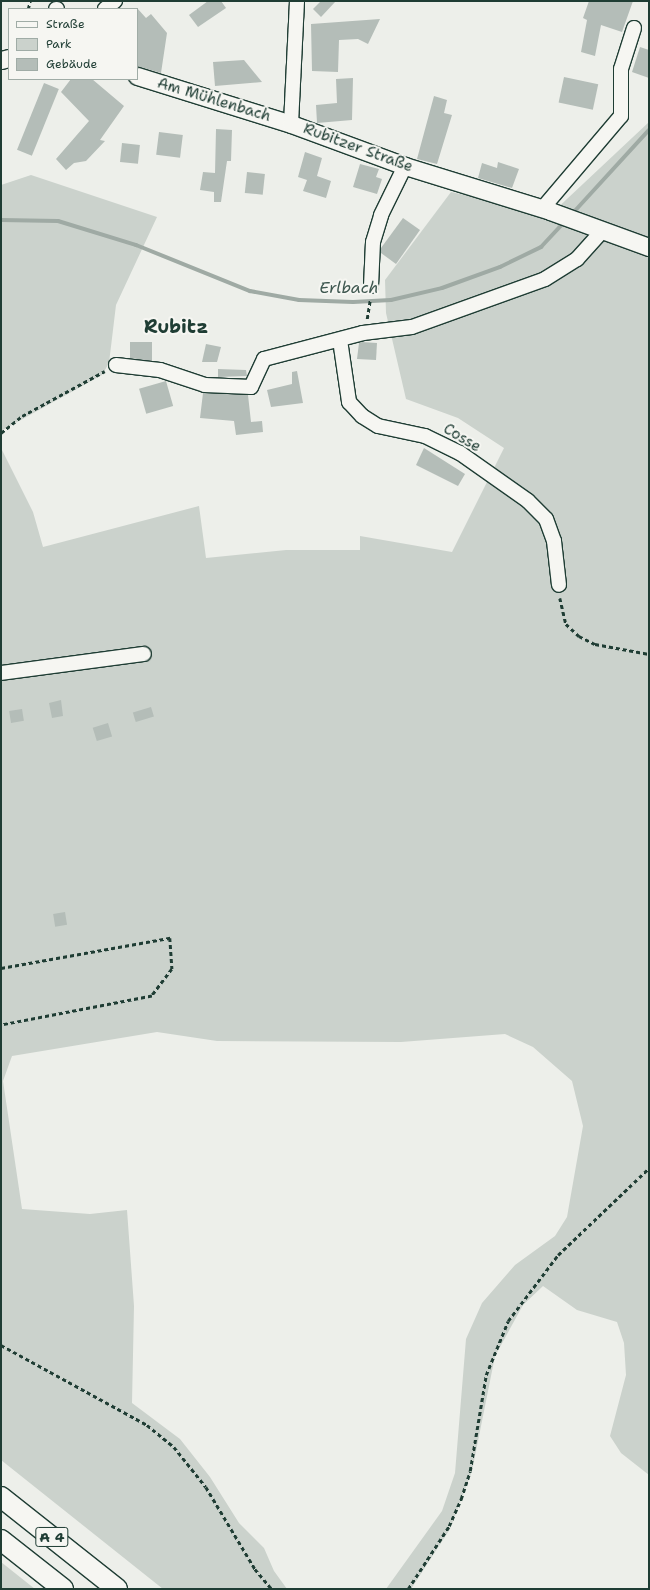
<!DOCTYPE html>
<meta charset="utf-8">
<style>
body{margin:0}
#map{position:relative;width:650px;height:1590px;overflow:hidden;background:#edefea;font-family:"Shantell Sans",sans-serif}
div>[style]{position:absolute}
.green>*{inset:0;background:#cbd2cc}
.stream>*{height:4px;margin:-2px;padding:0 2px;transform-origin:2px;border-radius:2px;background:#9faaa4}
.building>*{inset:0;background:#b4bdb8;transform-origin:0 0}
.path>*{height:2.5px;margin-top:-1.25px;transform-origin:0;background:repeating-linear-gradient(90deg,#1f3d34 0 4px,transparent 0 7px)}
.roads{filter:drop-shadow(1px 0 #1f3d34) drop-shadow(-1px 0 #1f3d34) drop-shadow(0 1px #1f3d34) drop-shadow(0 -1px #1f3d34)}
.minor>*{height:14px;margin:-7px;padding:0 7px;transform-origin:7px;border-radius:7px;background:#f6f6f2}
.major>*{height:17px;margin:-8.5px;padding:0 8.5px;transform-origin:8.5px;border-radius:8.5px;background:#f6f6f2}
.highway>*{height:20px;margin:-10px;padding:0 10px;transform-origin:10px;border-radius:10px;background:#f6f6f2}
span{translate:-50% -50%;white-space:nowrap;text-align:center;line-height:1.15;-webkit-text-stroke:4px #f6f6f2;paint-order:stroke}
.shield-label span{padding:1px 3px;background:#f6f6f2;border:1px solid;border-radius:3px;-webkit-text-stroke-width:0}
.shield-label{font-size:14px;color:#1f3d34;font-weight:700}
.street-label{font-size:15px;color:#1f3d34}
.water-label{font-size:16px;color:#3f5850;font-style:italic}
.district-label{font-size:19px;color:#1f3d34;font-weight:700}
.frame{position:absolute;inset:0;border:2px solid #1f3d34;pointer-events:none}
.legend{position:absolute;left:8px;top:8px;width:130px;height:72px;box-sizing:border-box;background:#f6f6f2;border:1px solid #a0aca6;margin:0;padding:5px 7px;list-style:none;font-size:12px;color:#1f3d34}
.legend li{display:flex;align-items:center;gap:8px;height:20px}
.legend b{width:20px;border:1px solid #a0aca6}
</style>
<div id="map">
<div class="green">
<i style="clip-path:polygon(649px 122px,649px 1475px,621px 1453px,610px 1436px,626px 1375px,624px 1343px,617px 1322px,577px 1310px,543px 1286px,523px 1305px,495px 1356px,472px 1471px,450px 1529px,411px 1589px,386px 1589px,442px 1511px,455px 1473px,466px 1339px,482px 1303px,515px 1265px,555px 1236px,567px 1217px,583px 1126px,572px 1081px,533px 1047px,505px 1034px,401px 1042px,217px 1041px,157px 1032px,12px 1056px,3px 1081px,22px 1209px,90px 1214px,127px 1210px,134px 1306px,132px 1403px,180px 1439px,210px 1477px,239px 1523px,264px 1548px,274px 1571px,287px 1589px,163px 1589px,1px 1460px,1px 448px,33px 512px,43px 547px,199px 506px,206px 558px,286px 550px,360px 550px,360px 536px,452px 552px,504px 448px,458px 418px,406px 399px,386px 313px,385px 280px,451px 192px,551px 214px)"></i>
<i style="clip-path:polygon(31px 175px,157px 217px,116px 305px,109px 363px,102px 375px,1px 431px,1px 185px)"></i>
<i style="clip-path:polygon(1px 1562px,35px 1589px,1px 1589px)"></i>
</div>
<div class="stream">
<i style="left:572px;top:214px;width:114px;rotate:-47.5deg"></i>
<i style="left:1px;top:220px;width:57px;rotate:1deg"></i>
<i style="left:58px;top:221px;width:82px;rotate:17.1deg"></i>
<i style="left:136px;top:245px;width:123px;rotate:22deg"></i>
<i style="left:250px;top:291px;width:50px;rotate:10.4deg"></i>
<i style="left:299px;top:300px;width:54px;rotate:2.1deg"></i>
<i style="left:353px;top:302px;width:38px;rotate:-3deg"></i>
<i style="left:391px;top:300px;width:52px;rotate:-13.2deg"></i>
<i style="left:442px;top:288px;width:62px;rotate:-19.9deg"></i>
<i style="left:500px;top:267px;width:46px;rotate:-26deg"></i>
<i style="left:541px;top:247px;width:35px;rotate:-47deg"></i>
</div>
<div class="building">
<i style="clip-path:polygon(208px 1px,221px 1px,226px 8px,198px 27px,189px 15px)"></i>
<i style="clip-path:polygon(321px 1px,336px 1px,321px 17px,313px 9px)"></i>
<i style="clip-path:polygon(589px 1px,633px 1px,622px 32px,601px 25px,595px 56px,581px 52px,587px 20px,583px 18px)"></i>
<i style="clip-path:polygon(137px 8px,146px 18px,151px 14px,167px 33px,161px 73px,137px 66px)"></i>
<i style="clip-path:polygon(380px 19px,368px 44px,358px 39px,339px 40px,338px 72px,312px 71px,311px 24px)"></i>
<i style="clip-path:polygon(640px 47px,649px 50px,649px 78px,632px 72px)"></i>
<i style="clip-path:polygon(244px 60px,262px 82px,215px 86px,213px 62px)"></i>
<i style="left:564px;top:77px;width:35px;height:26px;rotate:12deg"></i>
<i style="clip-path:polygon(353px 78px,352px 120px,317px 123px,316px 105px,337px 103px,336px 79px)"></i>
<i style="clip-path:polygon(71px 79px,92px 79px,124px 106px,100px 140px,105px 141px,86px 161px,74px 163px,66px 170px,56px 159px,89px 121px,61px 92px)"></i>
<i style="left:44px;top:83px;width:16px;height:72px;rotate:22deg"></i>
<i style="clip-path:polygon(434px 96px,447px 100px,444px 113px,452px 115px,437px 164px,417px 159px)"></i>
<i style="clip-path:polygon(216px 129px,232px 130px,231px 161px,227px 161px,221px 202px,214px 202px,214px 192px,200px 190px,203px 172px,215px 173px)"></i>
<i style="left:159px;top:132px;width:24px;height:23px;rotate:7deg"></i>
<i style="left:122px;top:143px;width:18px;height:19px;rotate:6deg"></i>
<i style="clip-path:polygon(305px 152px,322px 158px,317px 176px,331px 181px,326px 198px,303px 191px,307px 180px,298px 177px)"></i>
<i style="clip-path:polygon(498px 162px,519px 169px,512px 188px,478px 178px,482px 163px,497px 168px)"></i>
<i style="clip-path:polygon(360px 164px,379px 169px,376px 177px,382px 179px,377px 194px,353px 187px)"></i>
<i style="left:247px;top:172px;width:18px;height:21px;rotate:6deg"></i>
<i style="clip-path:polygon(403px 218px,420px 230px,396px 264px,381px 253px,381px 248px)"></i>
<i style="clip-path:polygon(130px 342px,152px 342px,152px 361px,130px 358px)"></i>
<i style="clip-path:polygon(362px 342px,377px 343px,376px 360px,357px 359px,359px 343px)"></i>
<i style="clip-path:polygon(206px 344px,221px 347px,217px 362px,202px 362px)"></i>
<i style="clip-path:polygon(218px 369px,246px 370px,247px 376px,218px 377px)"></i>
<i style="clip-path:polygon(297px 371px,303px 403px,271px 407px,267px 390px,292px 384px,292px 372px)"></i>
<i style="left:166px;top:381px;width:26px;height:28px;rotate:74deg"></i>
<i style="clip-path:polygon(203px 393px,248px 395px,251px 422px,262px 421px,263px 432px,236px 435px,234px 421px,200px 418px)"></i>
<i style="clip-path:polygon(424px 448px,465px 474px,458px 486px,416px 465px)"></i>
<i style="clip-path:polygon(61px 700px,63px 716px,52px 718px,49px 703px)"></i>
<i style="left:151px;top:707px;width:10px;height:19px;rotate:73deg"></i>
<i style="left:22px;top:709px;width:12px;height:13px;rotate:81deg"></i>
<i style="left:108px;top:723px;width:14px;height:16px;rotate:73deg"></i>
<i style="left:65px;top:912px;width:13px;height:12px;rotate:81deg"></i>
</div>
<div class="path">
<i style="left:28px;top:9px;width:8px;rotate:-76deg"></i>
<i style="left:367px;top:319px;width:20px;rotate:-81deg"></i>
<i style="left:1px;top:433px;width:27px;rotate:-39deg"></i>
<i style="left:22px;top:416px;width:94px;rotate:-28.5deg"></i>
<i style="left:560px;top:598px;width:27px;rotate:77deg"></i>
<i style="left:566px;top:624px;width:18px;rotate:43deg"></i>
<i style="left:579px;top:636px;width:18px;rotate:27deg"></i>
<i style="left:595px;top:644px;width:55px;rotate:10.5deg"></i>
<i style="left:1px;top:968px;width:172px;rotate:-10.1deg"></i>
<i style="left:170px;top:938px;width:31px;rotate:86deg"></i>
<i style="left:172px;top:969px;width:34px;rotate:127deg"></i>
<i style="left:152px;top:996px;width:154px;rotate:169.1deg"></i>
<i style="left:1px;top:1345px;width:166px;rotate:28.7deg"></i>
<i style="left:147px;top:1425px;width:35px;rotate:39deg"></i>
<i style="left:174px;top:1447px;width:51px;rotate:51.3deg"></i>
<i style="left:206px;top:1487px;width:96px;rotate:59.1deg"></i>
<i style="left:255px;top:1569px;width:26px;rotate:50deg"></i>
<i style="left:408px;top:1589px;width:75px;rotate:-56.9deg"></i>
<i style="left:449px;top:1526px;width:30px;rotate:-66deg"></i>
<i style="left:461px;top:1499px;width:29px;rotate:-72deg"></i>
<i style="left:470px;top:1471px;width:97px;rotate:-80.5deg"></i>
<i style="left:486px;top:1375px;width:58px;rotate:-67.8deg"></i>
<i style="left:508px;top:1321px;width:83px;rotate:-52.9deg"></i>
<i style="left:558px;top:1255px;width:126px;rotate:-43.7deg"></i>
</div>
<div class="roads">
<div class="minor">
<i style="left:56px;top:9px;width:1px"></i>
<i style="left:105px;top:9px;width:13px;rotate:-39deg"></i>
<i style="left:291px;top:124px;width:123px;rotate:-87.2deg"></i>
<i style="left:542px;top:209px;width:122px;rotate:-49.7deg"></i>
<i style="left:621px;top:116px;width:47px;rotate:-90deg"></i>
<i style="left:621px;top:69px;width:43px;rotate:-72.4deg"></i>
<i style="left:371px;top:286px;width:44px;rotate:-87.4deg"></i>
<i style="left:373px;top:242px;width:28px;rotate:-73deg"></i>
<i style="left:381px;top:215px;width:55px;rotate:-63.9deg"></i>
<i style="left:340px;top:340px;width:63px;rotate:81.7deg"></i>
<i style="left:349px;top:402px;width:19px;rotate:47deg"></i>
<i style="left:362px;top:416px;width:19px;rotate:32deg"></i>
<i style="left:378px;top:426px;width:48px;rotate:12deg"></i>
<i style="left:425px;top:436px;width:39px;rotate:26deg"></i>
<i style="left:460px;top:453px;width:83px;rotate:35.2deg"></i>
<i style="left:528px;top:501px;width:25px;rotate:45deg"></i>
<i style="left:546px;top:519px;width:23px;rotate:70deg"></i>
<i style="left:554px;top:541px;width:44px;rotate:83.5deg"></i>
<i style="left:116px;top:365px;width:44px;rotate:6.5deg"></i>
<i style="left:160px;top:370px;width:47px;rotate:18.4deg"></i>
<i style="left:205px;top:385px;width:46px;rotate:2.5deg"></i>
<i style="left:251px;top:387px;width:31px;rotate:-65deg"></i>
<i style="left:264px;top:359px;width:102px;rotate:-14.7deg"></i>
<i style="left:363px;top:333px;width:49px;rotate:-7deg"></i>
<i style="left:412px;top:327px;width:141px;rotate:-19.8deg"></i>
<i style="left:545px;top:279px;width:38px;rotate:-32deg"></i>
<i style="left:577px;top:259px;width:39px;rotate:-48deg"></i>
<i style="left:1px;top:673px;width:144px;rotate:-7.6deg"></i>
</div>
<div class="major">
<i style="left:1px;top:60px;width:8px;rotate:-14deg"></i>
<i style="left:137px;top:76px;width:161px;rotate:17.3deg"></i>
<i style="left:291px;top:124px;width:121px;rotate:20.2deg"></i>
<i style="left:405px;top:166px;width:152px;rotate:17.2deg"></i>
<i style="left:550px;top:211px;width:105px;rotate:20deg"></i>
</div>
<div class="highway">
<i style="left:1px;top:1497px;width:148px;rotate:38.4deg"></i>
<i style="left:1px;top:1540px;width:79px;rotate:38.3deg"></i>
</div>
</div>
<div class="shield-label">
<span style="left:52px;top:1537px">A 4</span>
</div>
<div class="street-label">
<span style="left:214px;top:100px;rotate:17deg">Am Mühlenbach</span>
<span style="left:358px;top:148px;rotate:20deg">Rubitzer Straße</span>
<span style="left:462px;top:438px;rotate:31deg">Cosse</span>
</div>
<div class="water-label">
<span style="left:349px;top:288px">Erlbach</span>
</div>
<div class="district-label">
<span style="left:176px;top:327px">Rubitz</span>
</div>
<div class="frame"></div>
<ul class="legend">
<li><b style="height:5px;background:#f6f6f2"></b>Straße</li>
<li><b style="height:11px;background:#cbd2cc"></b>Park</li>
<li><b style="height:11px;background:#b4bdb8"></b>Gebäude</li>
</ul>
</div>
